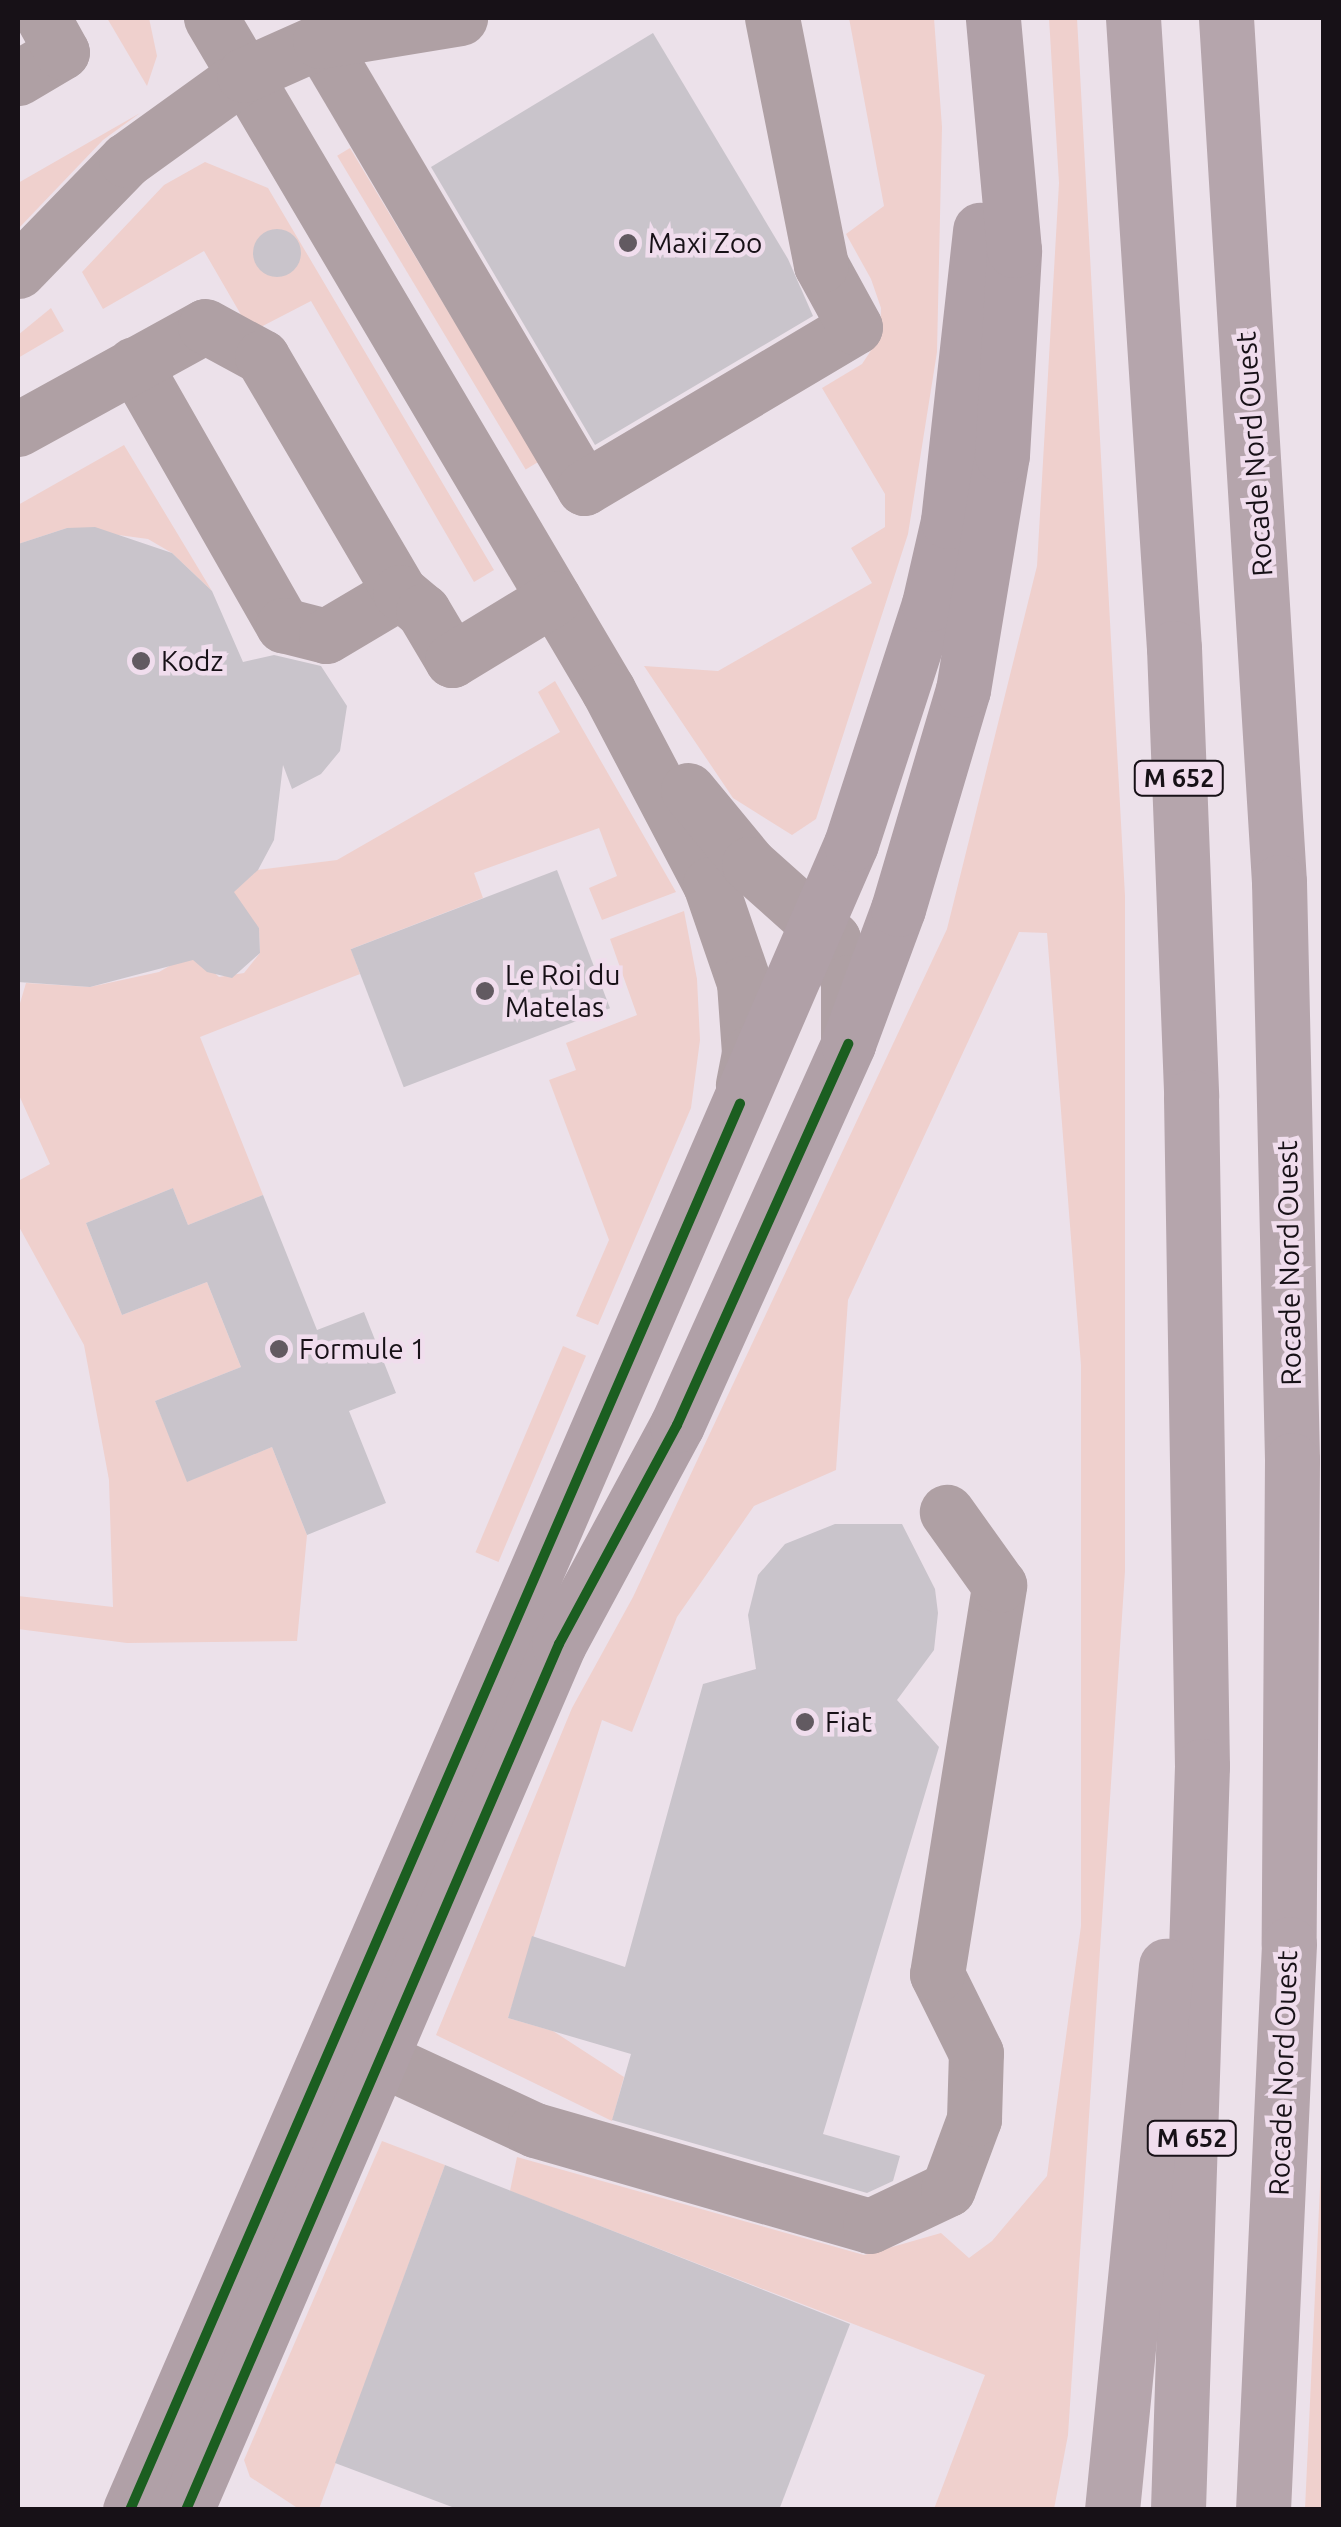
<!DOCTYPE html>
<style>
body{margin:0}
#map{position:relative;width:1341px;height:2527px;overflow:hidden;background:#ece1ea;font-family:Ubuntu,sans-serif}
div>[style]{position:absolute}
.green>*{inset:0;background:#efd0cd;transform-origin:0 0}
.building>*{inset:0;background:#c9c4cb;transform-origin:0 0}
.round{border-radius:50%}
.minor>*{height:55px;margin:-27.5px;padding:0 27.5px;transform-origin:27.5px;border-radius:27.5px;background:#afa0a4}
.major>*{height:55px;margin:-27.5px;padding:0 27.5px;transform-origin:27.5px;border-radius:27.5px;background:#b0a0a7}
.highway>*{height:55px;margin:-27.5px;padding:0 27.5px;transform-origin:27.5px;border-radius:27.5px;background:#b5a5ac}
.cycleway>*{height:10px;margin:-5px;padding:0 5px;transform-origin:5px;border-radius:5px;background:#1b5e20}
.dots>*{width:28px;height:28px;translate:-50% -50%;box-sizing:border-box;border:5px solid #f0dded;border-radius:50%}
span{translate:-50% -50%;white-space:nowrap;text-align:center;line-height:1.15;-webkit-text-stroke:9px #f0dded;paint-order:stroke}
.shield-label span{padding:2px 8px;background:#f0dded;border:2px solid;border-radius:8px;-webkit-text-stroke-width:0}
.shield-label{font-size:25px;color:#171117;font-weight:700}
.poi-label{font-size:28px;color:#171117}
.left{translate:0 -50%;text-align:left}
.street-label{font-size:28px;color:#171117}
.frame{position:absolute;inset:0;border:20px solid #171117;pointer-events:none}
</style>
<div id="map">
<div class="green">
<i style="clip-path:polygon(107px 18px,149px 18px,157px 56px,147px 86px)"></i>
<i style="clip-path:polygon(849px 18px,934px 18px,942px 127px,937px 352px,908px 534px,816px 819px,792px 835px,733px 798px,644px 666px,718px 671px,872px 583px,851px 548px,885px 527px,885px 494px,822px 388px,862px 364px,880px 337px,881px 308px,871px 279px,846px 234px,884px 206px)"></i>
<i style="clip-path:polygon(1049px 18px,1077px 18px,1125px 896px,1125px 1571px,1068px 2435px,1054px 2509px,934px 2509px,985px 2375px,510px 2191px,517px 2157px,864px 2255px,941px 2233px,969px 2258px,992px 2241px,1047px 2176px,1081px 1926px,1081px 1365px,1047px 933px,1019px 932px,848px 1300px,836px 1470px,754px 1506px,677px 1617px,632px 1732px,602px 1720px,508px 2018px,553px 2031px,624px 2077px,612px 2121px,436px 2035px,572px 1708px,633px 1597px,947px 929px,1037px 566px,1059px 183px)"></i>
<i style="clip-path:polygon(140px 113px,103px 140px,18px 229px,18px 183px)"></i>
<i style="left:350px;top:148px;width:366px;height:15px;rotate:59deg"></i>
<i style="clip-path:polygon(205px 162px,268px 188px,494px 570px,474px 582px,311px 301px,251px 332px,204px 251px,103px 309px,82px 272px,164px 185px)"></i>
<i style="clip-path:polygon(51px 308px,64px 331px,18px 358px,18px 335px)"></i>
<i style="clip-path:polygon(124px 445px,212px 591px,172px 553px,148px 539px,67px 528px,18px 544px,18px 505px)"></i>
<i style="clip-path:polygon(555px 681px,676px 892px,602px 920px,589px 888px,617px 876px,599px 828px,474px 873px,483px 898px,351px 949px,360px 974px,200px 1037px,263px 1195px,188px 1225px,173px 1188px,86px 1223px,122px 1315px,207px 1282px,241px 1367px,155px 1401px,188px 1481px,272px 1447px,307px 1535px,297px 1641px,127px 1643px,18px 1629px,18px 1596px,113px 1607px,109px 1480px,84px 1345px,18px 1225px,18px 1181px,50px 1164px,18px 1093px,18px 1010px,26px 983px,90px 987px,159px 972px,192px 953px,219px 977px,244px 973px,260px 953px,259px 928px,242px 910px,216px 908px,257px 870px,337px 860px,560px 732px,538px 692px)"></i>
<i style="clip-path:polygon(684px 911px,697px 979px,700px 1040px,691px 1108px,598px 1325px,576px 1316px,609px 1240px,549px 1080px,576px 1070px,566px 1043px,637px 1015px,610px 939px)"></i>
<i style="left:563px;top:1346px;width:25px;height:224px;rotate:23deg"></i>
<i style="clip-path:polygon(1323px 2123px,1324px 2509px,1305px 2510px,1305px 2509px)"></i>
<i style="clip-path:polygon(382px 2141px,445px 2165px,319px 2509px,299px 2509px,250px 2477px,244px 2460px)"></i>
</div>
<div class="building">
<i style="clip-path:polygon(653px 33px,788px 259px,813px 316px,595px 445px,431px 167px)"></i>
<i class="round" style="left:253px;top:229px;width:48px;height:48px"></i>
<i style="clip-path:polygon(95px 527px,172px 553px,212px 591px,243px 662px,274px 655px,321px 666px,347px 706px,340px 751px,321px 774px,292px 789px,283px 765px,274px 840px,258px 870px,234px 892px,259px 928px,260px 953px,232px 978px,207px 972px,193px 960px,90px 987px,18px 982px,18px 544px,67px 528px)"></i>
<i style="left:557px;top:870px;width:148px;height:221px;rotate:69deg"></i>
<i style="clip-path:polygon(173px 1188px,188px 1225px,263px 1195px,317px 1330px,364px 1312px,396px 1393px,349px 1411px,386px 1503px,307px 1535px,272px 1447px,187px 1482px,155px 1401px,241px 1367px,207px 1282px,122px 1315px,86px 1223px)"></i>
<i style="clip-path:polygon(835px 1524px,902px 1524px,935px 1589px,938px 1613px,934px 1650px,897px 1700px,939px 1747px,823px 2134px,900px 2156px,893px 2181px,867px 2193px,612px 2120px,631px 2054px,508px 2018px,532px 1936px,625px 1967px,703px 1684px,756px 1669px,748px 1615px,758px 1575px,785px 1544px)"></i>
<i style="clip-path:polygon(445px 2165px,850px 2324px,779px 2510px,460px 2510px,335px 2463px)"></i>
</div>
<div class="minor">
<i style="left:211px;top:18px;width:781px;rotate:59.43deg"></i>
<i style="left:608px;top:690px;width:219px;rotate:62.3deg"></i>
<i style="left:710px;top:884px;width:105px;rotate:71deg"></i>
<i style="left:744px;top:983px;width:70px;rotate:85.9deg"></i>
<i style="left:749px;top:1053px;width:32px;rotate:101deg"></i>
<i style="left:320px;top:41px;width:519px;rotate:59.43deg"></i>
<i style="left:584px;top:488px;width:315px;rotate:-30.7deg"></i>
<i style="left:855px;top:327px;width:71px;rotate:-118.7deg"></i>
<i style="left:821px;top:265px;width:252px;rotate:-101.2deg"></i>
<i style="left:18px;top:78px;width:51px;rotate:-30.6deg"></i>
<i style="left:62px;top:52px;width:39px;rotate:-119deg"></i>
<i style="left:18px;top:271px;width:155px;rotate:-45.8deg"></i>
<i style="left:126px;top:160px;width:145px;rotate:-35.8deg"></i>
<i style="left:244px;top:75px;width:83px;rotate:-24.1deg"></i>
<i style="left:320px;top:41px;width:142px;rotate:-9.3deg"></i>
<i style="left:134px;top:364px;width:301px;rotate:60.3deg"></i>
<i style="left:283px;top:625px;width:44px;rotate:14.3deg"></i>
<i style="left:326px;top:636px;width:86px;rotate:-30.7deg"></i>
<i style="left:18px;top:429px;width:213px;rotate:-28.8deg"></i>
<i style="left:205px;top:326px;width:65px;rotate:28.5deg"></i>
<i style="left:262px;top:357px;width:273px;rotate:59.6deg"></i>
<i style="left:400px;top:592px;width:30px;rotate:40deg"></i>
<i style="left:423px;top:611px;width:57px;rotate:59.4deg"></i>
<i style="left:452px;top:660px;width:119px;rotate:-31.3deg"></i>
<i style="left:688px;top:790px;width:96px;rotate:50.5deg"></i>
<i style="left:749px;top:864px;width:113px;rotate:41.8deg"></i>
<i style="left:833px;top:939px;width:46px;rotate:70.8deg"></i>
<i style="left:848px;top:982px;width:62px;rotate:90deg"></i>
<i style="left:379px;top:2058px;width:172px;rotate:24.8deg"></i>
<i style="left:535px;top:2130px;width:348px;rotate:16deg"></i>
<i style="left:870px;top:2226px;width:86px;rotate:-25.4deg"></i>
<i style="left:948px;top:2189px;width:75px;rotate:-69.6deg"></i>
<i style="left:974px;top:2119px;width:66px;rotate:-88.3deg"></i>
<i style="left:976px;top:2053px;width:88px;rotate:-116.3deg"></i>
<i style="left:937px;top:1974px;width:394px;rotate:-80.9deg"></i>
<i style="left:999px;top:1585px;width:90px;rotate:-125.5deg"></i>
</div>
<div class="major">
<i style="left:130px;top:2510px;width:1815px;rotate:-66.6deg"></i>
<i style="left:851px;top:844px;width:252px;rotate:-72deg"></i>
<i style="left:929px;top:604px;width:85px;rotate:-77.1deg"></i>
<i style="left:948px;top:521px;width:293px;rotate:-83.7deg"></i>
<i style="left:186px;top:2510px;width:943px;rotate:-66.7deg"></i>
<i style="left:559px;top:1644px;width:249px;rotate:-61.7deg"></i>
<i style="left:677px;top:1425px;width:418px;rotate:-65.8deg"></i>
<i style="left:848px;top:1044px;width:144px;rotate:-69.7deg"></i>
<i style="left:898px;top:909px;width:228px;rotate:-73.5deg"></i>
<i style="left:963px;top:690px;width:238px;rotate:-80.6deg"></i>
<i style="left:1002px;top:455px;width:205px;rotate:-86.6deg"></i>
<i style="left:1014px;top:250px;width:233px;rotate:-95.2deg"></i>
</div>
<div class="highway">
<i style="left:1133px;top:18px;width:631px;rotate:86.28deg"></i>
<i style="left:1174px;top:648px;width:449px;rotate:87.8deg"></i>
<i style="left:1191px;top:1097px;width:669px;rotate:89.06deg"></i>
<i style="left:1202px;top:1766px;width:744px;rotate:91.85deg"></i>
<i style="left:1226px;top:18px;width:866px;rotate:86.49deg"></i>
<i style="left:1279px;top:882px;width:578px;rotate:88.71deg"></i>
<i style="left:1292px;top:1460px;width:484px;rotate:90.4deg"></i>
<i style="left:1289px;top:1944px;width:567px;rotate:92.63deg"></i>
<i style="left:1112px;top:2510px;width:547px;rotate:-84.33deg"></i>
</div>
<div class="cycleway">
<i style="left:130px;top:2510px;width:1533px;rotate:-66.55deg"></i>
<i style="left:186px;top:2510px;width:943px;rotate:-66.7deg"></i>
<i style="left:559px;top:1644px;width:249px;rotate:-61.7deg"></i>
<i style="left:677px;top:1425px;width:418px;rotate:-65.8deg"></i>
</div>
<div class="dots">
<i style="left:628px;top:243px;background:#625a61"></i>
<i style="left:141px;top:661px;background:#625a61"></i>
<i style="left:485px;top:991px;background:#625a61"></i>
<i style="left:279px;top:1349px;background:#625a61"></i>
<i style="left:805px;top:1722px;background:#625a61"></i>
</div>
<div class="shield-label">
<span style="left:1179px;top:778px">M 652</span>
<span style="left:1192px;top:2138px">M 652</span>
</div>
<div class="poi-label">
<span class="left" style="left:648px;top:243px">Maxi Zoo</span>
<span class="left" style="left:161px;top:661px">Kodz</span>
<span class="left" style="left:505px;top:991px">Le Roi du<br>Matelas</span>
<span class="left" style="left:299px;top:1349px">Formule 1</span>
<span class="left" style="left:825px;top:1722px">Fiat</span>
</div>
<div class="street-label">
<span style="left:1254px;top:454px;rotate:-94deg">Rocade Nord Ouest</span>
<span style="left:1289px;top:1263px;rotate:-91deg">Rocade Nord Ouest</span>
<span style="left:1283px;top:2073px;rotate:-88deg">Rocade Nord Ouest</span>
</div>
<div class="frame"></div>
</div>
